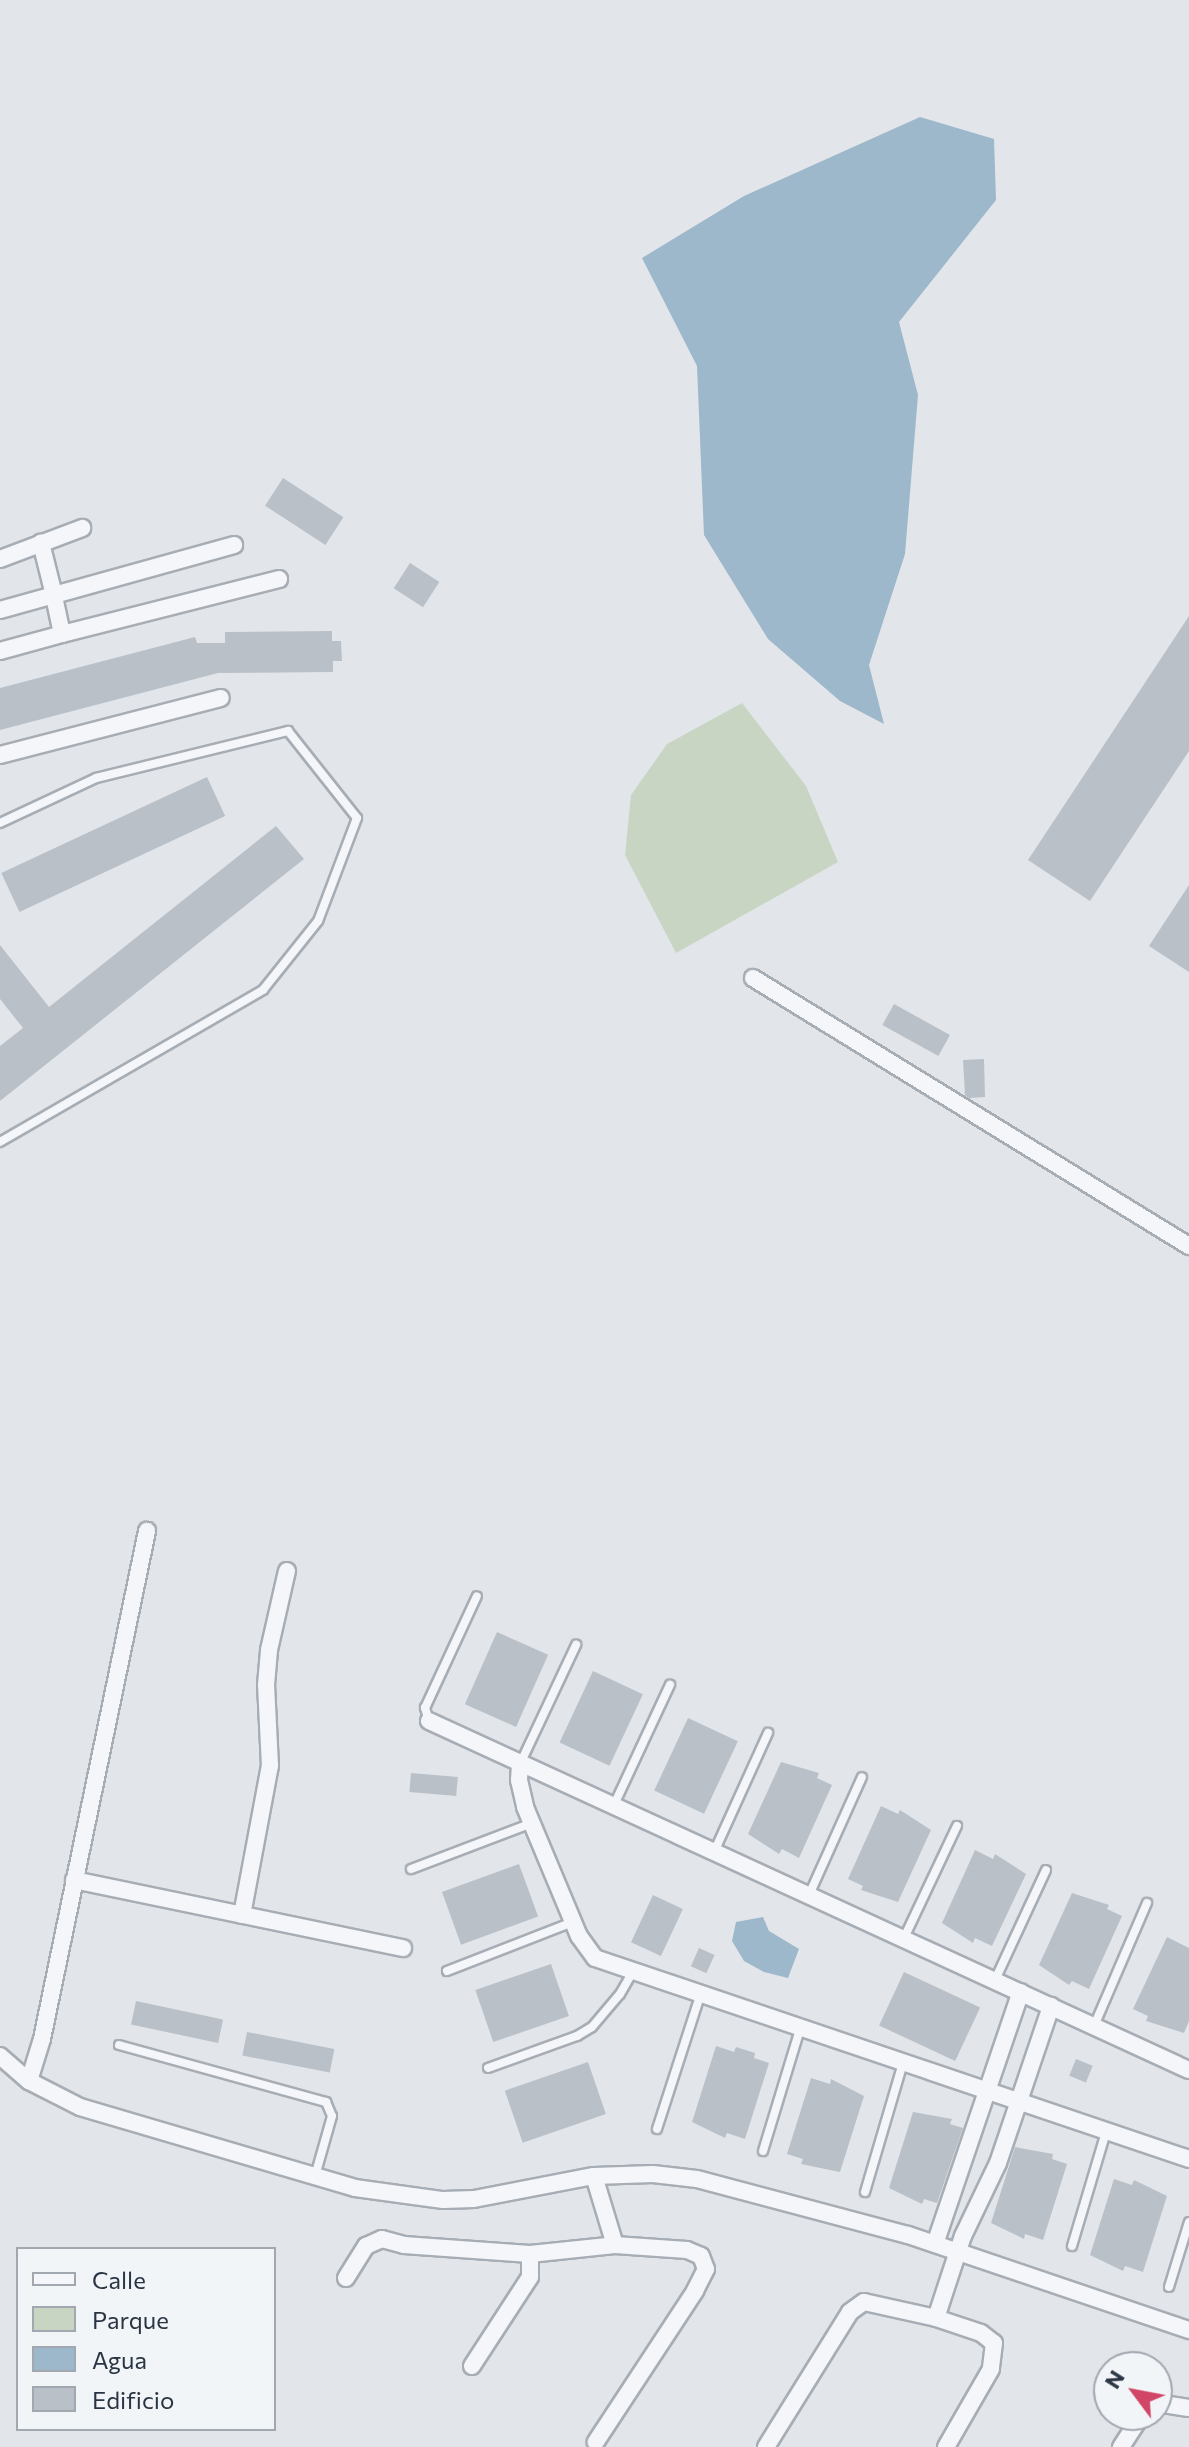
<!DOCTYPE html>
<style>
body{margin:0}
#map{position:relative;width:1189px;height:2447px;overflow:hidden;background:#e2e6eb;font-family:Commissioner,sans-serif}
div>[style]{position:absolute}
.green>*{inset:0;background:#c9d5c3}
.water>*{inset:0;background:#9db7cb}
.building>*{inset:0;background:#b9c0c8;transform-origin:0 0}
.roads{filter:drop-shadow(2px 0 #a7adb5) drop-shadow(-2px 0 #a7adb5) drop-shadow(0 2px #a7adb5) drop-shadow(0 -2px #a7adb5)}
.service>*{height:8px;margin:-4px;padding:0 4px;transform-origin:4px;border-radius:4px;background:#f5f6f9}
.minor>*{height:16px;margin:-8px;padding:0 8px;transform-origin:8px;border-radius:8px;background:#f5f6f9}
span{translate:-50% -50%;white-space:nowrap;text-align:center;line-height:1.15;-webkit-text-stroke:8px #f2f5f8;paint-order:stroke}
.legend{position:absolute;left:16px;top:2247px;width:260px;height:184px;box-sizing:border-box;background:#f2f5f8;border:2px solid #a2a8b0;margin:0;padding:10px 14px;list-style:none;font-size:24px;color:#2a3543}
.legend li{display:flex;align-items:center;gap:16px;height:40px}
.legend b{width:40px;border:2px solid #a2a8b0}
.north{position:absolute;left:1093px;top:2351px;width:80px;height:80px;box-sizing:border-box;background:#f2f5f8;border:2px solid #a2a8b0;border-radius:50%;rotate:302deg;font-size:22px;font-weight:700;line-height:32px;text-align:center;color:#2a3543}
.north::after{content:'';display:block;margin:auto;width:28px;height:36px;background:#d14667;clip-path:polygon(50% 0,100% 100%,50% 72%,0 100%)}
</style>
<div id="map">
<div class="green">
<i style="clip-path:polygon(742px 703px,806px 786px,838px 862px,676px 953px,625px 855px,631px 795px,667px 744px)"></i>
</div>
<div class="water">
<i style="clip-path:polygon(920px 117px,994px 139px,996px 200px,899px 322px,918px 395px,905px 554px,869px 665px,884px 724px,840px 701px,768px 639px,704px 535px,697px 366px,642px 258px,744px 196px)"></i>
<i style="clip-path:polygon(763px 1917px,769px 1931px,799px 1949px,788px 1978px,764px 1972px,744px 1961px,732px 1941px,736px 1922px)"></i>
</div>
<div class="building">
<i style="left:283px;top:478px;width:72px;height:33px;rotate:33deg"></i>
<i style="left:410px;top:563px;width:35px;height:30px;rotate:33deg"></i>
<i style="clip-path:polygon(1189px 616px,1189px 751px,1090px 901px,1028px 860px)"></i>
<i style="clip-path:polygon(332px 631px,332px 641px,341px 641px,342px 661px,333px 661px,333px 672px,218px 673px,0 730px,0 688px,195px 637px,197px 643px,225px 643px,225px 632px)"></i>
<i style="left:207px;top:777px;width:43px;height:227px;rotate:65deg"></i>
<i style="clip-path:polygon(276px 826px,304px 859px,0 1101px,0 1046px,23px 1028px,0 999px,0 945px,49px 1007px)"></i>
<i style="clip-path:polygon(1189px 885px,1189px 972px,1149px 946px)"></i>
<i style="left:894px;top:1004px;width:64px;height:24px;rotate:29deg"></i>
<i style="clip-path:polygon(984px 1059px,985px 1097px,969px 1098px,965px 1095px,963px 1060px)"></i>
<i style="left:497px;top:1632px;width:56px;height:79px;rotate:24deg"></i>
<i style="left:593px;top:1671px;width:55px;height:79px;rotate:25deg"></i>
<i style="left:688px;top:1718px;width:55px;height:80px;rotate:25deg"></i>
<i style="clip-path:polygon(781px 1762px,819px 1773px,817px 1778px,832px 1785px,799px 1858px,782px 1849px,779px 1854px,748px 1834px)"></i>
<i style="left:411px;top:1773px;width:47px;height:19px;rotate:5deg"></i>
<i style="clip-path:polygon(881px 1806px,898px 1814px,900px 1810px,931px 1830px,898px 1902px,861px 1890px,863px 1886px,848px 1879px)"></i>
<i style="clip-path:polygon(975px 1850px,993px 1859px,995px 1854px,1026px 1874px,992px 1946px,975px 1938px,973px 1943px,942px 1923px)"></i>
<i style="left:519px;top:1864px;width:56px;height:82px;rotate:70deg"></i>
<i style="clip-path:polygon(1072px 1893px,1109px 1905px,1107px 1909px,1122px 1916px,1089px 1989px,1072px 1981px,1069px 1985px,1039px 1965px)"></i>
<i style="left:653px;top:1895px;width:33px;height:52px;rotate:25deg"></i>
<i style="clip-path:polygon(1167px 1937px,1189px 1948px,1189px 2021px,1184px 2033px,1146px 2021px,1148px 2016px,1133px 2009px)"></i>
<i style="left:699px;top:1948px;width:17px;height:20px;rotate:24deg"></i>
<i style="left:551px;top:1964px;width:55px;height:80px;rotate:71deg"></i>
<i style="left:904px;top:1972px;width:84px;height:59px;rotate:25deg"></i>
<i style="left:136px;top:2001px;width:89px;height:24px;rotate:12deg"></i>
<i style="left:247px;top:2032px;width:89px;height:24px;rotate:11deg"></i>
<i style="clip-path:polygon(716px 2046px,734px 2052px,736px 2047px,755px 2053px,754px 2058px,769px 2063px,745px 2139px,727px 2133px,725px 2138px,692px 2122px)"></i>
<i style="left:1076px;top:2059px;width:18px;height:18px;rotate:22deg"></i>
<i style="left:588px;top:2062px;width:55px;height:88px;rotate:71deg"></i>
<i style="clip-path:polygon(811px 2078px,830px 2084px,831px 2079px,864px 2096px,840px 2172px,801px 2164px,803px 2159px,787px 2154px)"></i>
<i style="clip-path:polygon(913px 2112px,952px 2119px,950px 2124px,963px 2128px,937px 2203px,924px 2199px,922px 2204px,889px 2188px)"></i>
<i style="clip-path:polygon(1015px 2147px,1053px 2154px,1052px 2159px,1067px 2164px,1043px 2240px,1025px 2234px,1024px 2239px,991px 2223px)"></i>
<i style="clip-path:polygon(1114px 2179px,1132px 2185px,1134px 2180px,1167px 2196px,1143px 2272px,1125px 2266px,1123px 2271px,1090px 2255px)"></i>
</div>
<div class="roads">
<div class="service">
<i style="left:0;top:823px;width:106px;rotate:-25.1deg"></i>
<i style="left:96px;top:778px;width:198px;rotate:-13.8deg"></i>
<i style="left:288px;top:731px;width:111px;rotate:51.6deg"></i>
<i style="left:357px;top:818px;width:110px;rotate:110.7deg"></i>
<i style="left:318px;top:921px;width:88px;rotate:128.6deg"></i>
<i style="left:263px;top:990px;width:304px;rotate:150deg"></i>
<i style="left:429px;top:1721px;width:14px;rotate:-107deg"></i>
<i style="left:425px;top:1708px;width:123px;rotate:-65.1deg"></i>
<i style="left:520px;top:1764px;width:132px;rotate:-64.8deg"></i>
<i style="left:613px;top:1807px;width:135px;rotate:-65deg"></i>
<i style="left:714px;top:1852px;width:131px;rotate:-65.6deg"></i>
<i style="left:411px;top:1869px;width:129px;rotate:-20.8deg"></i>
<i style="left:809px;top:1895px;width:129px;rotate:-65.8deg"></i>
<i style="left:904px;top:1938px;width:124px;rotate:-64.7deg"></i>
<i style="left:447px;top:1971px;width:135px;rotate:-21.3deg"></i>
<i style="left:995px;top:1980px;width:121px;rotate:-65.1deg"></i>
<i style="left:1094px;top:2026px;width:134px;rotate:-66.7deg"></i>
<i style="left:119px;top:2045px;width:215px;rotate:15.4deg"></i>
<i style="left:326px;top:2102px;width:15px;rotate:67deg"></i>
<i style="left:332px;top:2116px;width:62px;rotate:105.8deg"></i>
<i style="left:488px;top:2068px;width:95px;rotate:-19.8deg"></i>
<i style="left:577px;top:2036px;width:17px;rotate:-31deg"></i>
<i style="left:592px;top:2027px;width:43px;rotate:-49.7deg"></i>
<i style="left:620px;top:1994px;width:24px;rotate:-60deg"></i>
<i style="left:657px;top:2129px;width:140px;rotate:-72.1deg"></i>
<i style="left:763px;top:2151px;width:127px;rotate:-73.1deg"></i>
<i style="left:865px;top:2192px;width:134px;rotate:-73.6deg"></i>
<i style="left:1072px;top:2246px;width:119px;rotate:-73.4deg"></i>
<i style="left:1169px;top:2287px;width:68px;rotate:-72.9deg"></i>
</div>
<div class="minor">
<i style="left:0;top:559px;width:88px;rotate:-20.7deg"></i>
<i style="left:0;top:610px;width:56px;rotate:-15.5deg"></i>
<i style="left:54px;top:595px;width:54px;rotate:-104deg"></i>
<i style="left:62px;top:634px;width:224px;rotate:-14.2deg"></i>
<i style="left:0;top:651px;width:64px;rotate:-15.3deg"></i>
<i style="left:62px;top:634px;width:40px;rotate:-102deg"></i>
<i style="left:54px;top:595px;width:187px;rotate:-15.5deg"></i>
<i style="left:0;top:755px;width:228px;rotate:-14.5deg"></i>
<i style="left:753px;top:978px;width:512px;rotate:31.58deg"></i>
<i style="left:429px;top:1721px;width:836px;rotate:24.67deg"></i>
<i style="left:520px;top:1765px;width:15px;rotate:94deg"></i>
<i style="left:519px;top:1780px;width:28px;rotate:77deg"></i>
<i style="left:525px;top:1807px;width:140px;rotate:67.3deg"></i>
<i style="left:579px;top:1936px;width:27px;rotate:54deg"></i>
<i style="left:595px;top:1958px;width:627px;rotate:18.69deg"></i>
<i style="left:74px;top:1880px;width:336px;rotate:11.7deg"></i>
<i style="left:242px;top:1915px;width:152px;rotate:-79.4deg"></i>
<i style="left:270px;top:1766px;width:81px;rotate:-92.8deg"></i>
<i style="left:266px;top:1685px;width:35px;rotate:-85deg"></i>
<i style="left:269px;top:1650px;width:81px;rotate:-77.2deg"></i>
<i style="left:0;top:2056px;width:38px;rotate:41deg"></i>
<i style="left:29px;top:2081px;width:57px;rotate:27deg"></i>
<i style="left:80px;top:2107px;width:287px;rotate:16.4deg"></i>
<i style="left:355px;top:2188px;width:89px;rotate:7.8deg"></i>
<i style="left:443px;top:2200px;width:31px;rotate:-2deg"></i>
<i style="left:474px;top:2199px;width:122px;rotate:-10.9deg"></i>
<i style="left:594px;top:2176px;width:59px;rotate:-1.9deg"></i>
<i style="left:653px;top:2174px;width:44px;rotate:6.5deg"></i>
<i style="left:697px;top:2179px;width:218px;rotate:14.9deg"></i>
<i style="left:908px;top:2235px;width:297px;rotate:18.7deg"></i>
<i style="left:29px;top:2081px;width:44px;rotate:-72.8deg"></i>
<i style="left:42px;top:2039px;width:519px;rotate:-78.32deg"></i>
<i style="left:594px;top:2176px;width:72px;rotate:73.1deg"></i>
<i style="left:935px;top:2244px;width:266px;rotate:-71.2deg"></i>
<i style="left:346px;top:2278px;width:38px;rotate:-58deg"></i>
<i style="left:366px;top:2246px;width:17px;rotate:-24deg"></i>
<i style="left:382px;top:2239px;width:23px;rotate:15deg"></i>
<i style="left:404px;top:2245px;width:126px;rotate:4.1deg"></i>
<i style="left:530px;top:2254px;width:85px;rotate:-6deg"></i>
<i style="left:615px;top:2245px;width:72px;rotate:4deg"></i>
<i style="left:687px;top:2250px;width:15px;rotate:23deg"></i>
<i style="left:701px;top:2256px;width:14px;rotate:69deg"></i>
<i style="left:706px;top:2269px;width:25px;rotate:117deg"></i>
<i style="left:695px;top:2291px;width:181px;rotate:123.3deg"></i>
<i style="left:936px;top:2318px;width:86px;rotate:-71.8deg"></i>
<i style="left:963px;top:2236px;width:81px;rotate:-64.4deg"></i>
<i style="left:998px;top:2163px;width:166px;rotate:-71.3deg"></i>
<i style="left:472px;top:2366px;width:106px;rotate:-56.9deg"></i>
<i style="left:530px;top:2277px;width:23px;rotate:-90deg"></i>
<i style="left:1157px;top:2403px;width:32px;rotate:9deg"></i>
<i style="left:766px;top:2447px;width:159px;rotate:-58.1deg"></i>
<i style="left:850px;top:2312px;width:17px;rotate:-36deg"></i>
<i style="left:864px;top:2302px;width:74px;rotate:12.5deg"></i>
<i style="left:936px;top:2318px;width:47px;rotate:18.4deg"></i>
<i style="left:981px;top:2333px;width:16px;rotate:38deg"></i>
<i style="left:994px;top:2343px;width:26px;rotate:97deg"></i>
<i style="left:991px;top:2369px;width:90px;rotate:120deg"></i>
<i style="left:1121px;top:2447px;width:38px;rotate:-57deg"></i>
</div>
</div>
<ul class="legend">
<li><b style="height:10px;background:#f5f6f9"></b>Calle</li>
<li><b style="height:22px;background:#c9d5c3"></b>Parque</li>
<li><b style="height:22px;background:#9db7cb"></b>Agua</li>
<li><b style="height:22px;background:#b9c0c8"></b>Edificio</li>
</ul>
<div class="north">N</div>
</div>
